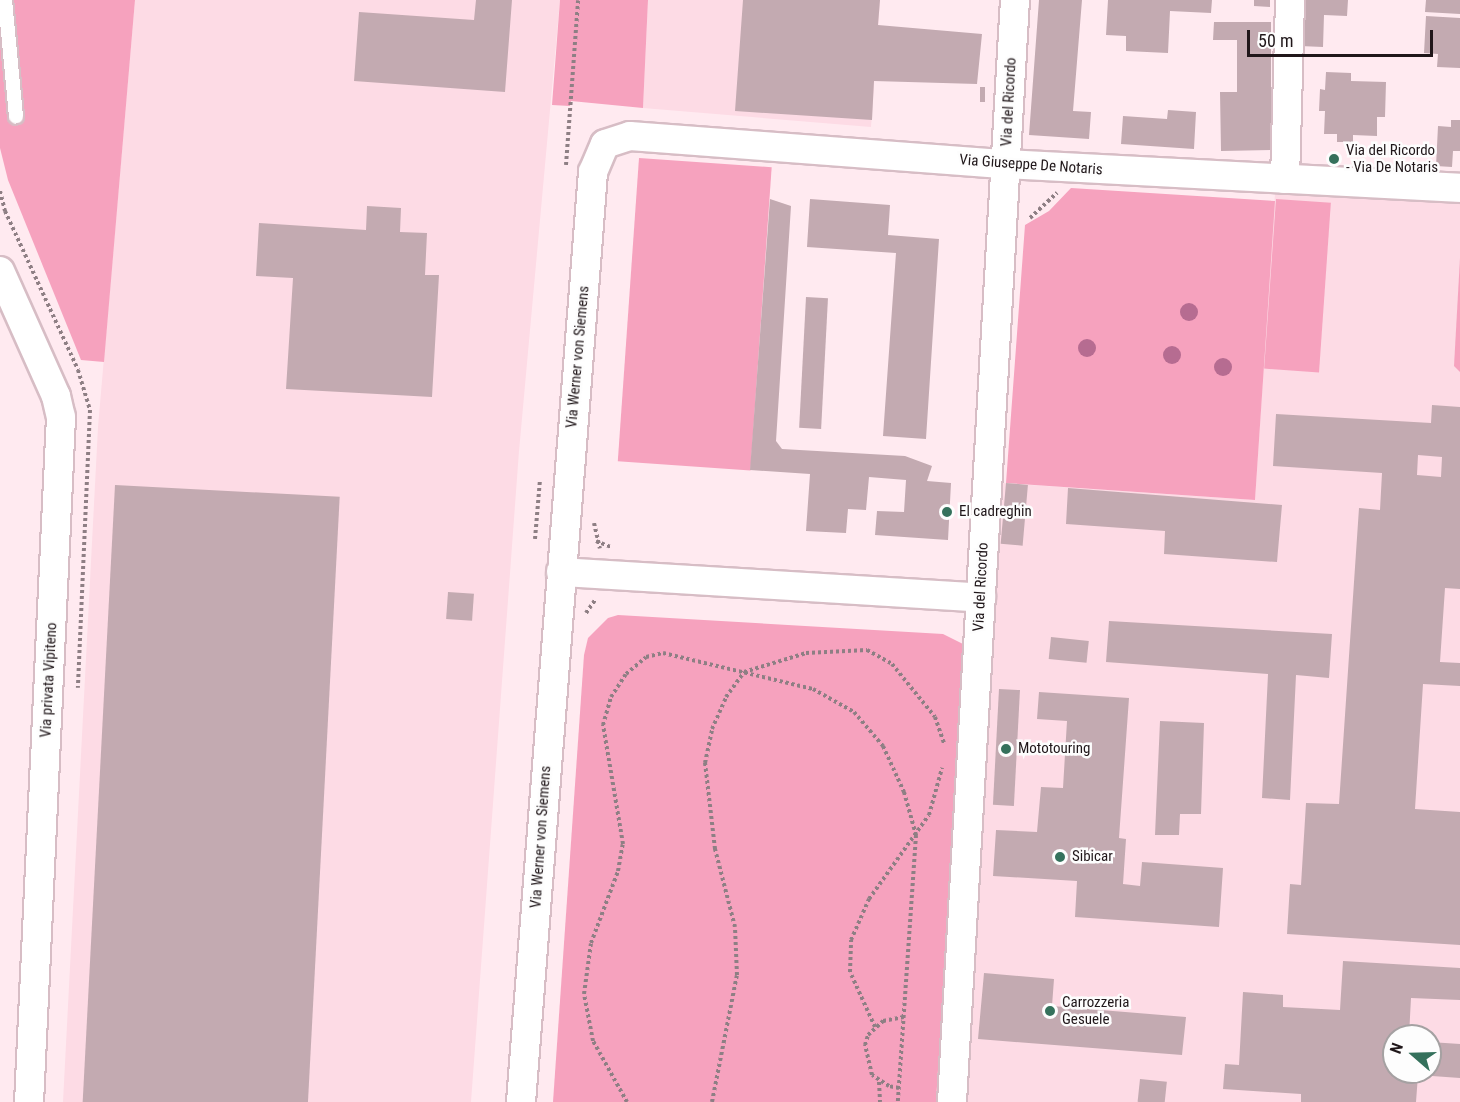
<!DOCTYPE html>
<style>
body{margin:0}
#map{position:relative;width:1460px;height:1102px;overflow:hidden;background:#ffeaf0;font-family:"Roboto Condensed",sans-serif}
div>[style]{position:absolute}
.built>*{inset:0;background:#fddbe5}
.green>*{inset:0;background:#f6a2be;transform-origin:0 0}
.building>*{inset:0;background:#c3aab1;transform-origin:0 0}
.path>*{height:4px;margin-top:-2px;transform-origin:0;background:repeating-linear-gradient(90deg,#8e7f84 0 3px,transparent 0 6px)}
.roads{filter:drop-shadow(2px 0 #d7bdc5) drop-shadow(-2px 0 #d7bdc5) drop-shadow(0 2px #d7bdc5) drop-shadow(0 -2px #d7bdc5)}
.service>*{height:14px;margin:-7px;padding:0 7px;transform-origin:7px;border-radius:7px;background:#fff}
.minor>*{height:28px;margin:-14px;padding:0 14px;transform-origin:14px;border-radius:14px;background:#fff}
.trees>*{width:18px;height:18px;margin:-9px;border-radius:50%;background:#b66c91}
.dots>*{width:16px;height:16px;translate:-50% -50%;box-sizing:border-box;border:3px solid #fdfdfd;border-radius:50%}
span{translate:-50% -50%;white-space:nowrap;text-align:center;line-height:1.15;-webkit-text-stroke:5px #fdfdfd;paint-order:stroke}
.street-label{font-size:15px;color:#20171a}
.poi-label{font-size:15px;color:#20171a}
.left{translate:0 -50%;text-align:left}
.north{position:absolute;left:1382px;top:1024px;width:60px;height:60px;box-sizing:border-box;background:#fdfdfd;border:2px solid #a5a1a2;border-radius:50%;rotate:290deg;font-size:16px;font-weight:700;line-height:24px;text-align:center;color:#20171a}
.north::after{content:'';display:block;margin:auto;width:21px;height:27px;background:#35715c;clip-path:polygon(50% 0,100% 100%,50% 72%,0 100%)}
.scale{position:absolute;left:1247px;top:30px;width:186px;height:27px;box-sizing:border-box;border:3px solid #20171a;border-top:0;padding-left:8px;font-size:18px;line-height:21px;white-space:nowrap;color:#20171a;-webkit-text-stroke:4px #fdfdfd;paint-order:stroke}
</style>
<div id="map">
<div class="built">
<i style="clip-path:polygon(135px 0,560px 0,519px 451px,471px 1102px,63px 1102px,98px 427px)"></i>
<i style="clip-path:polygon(648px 0,880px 0,871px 127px,643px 108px)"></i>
<i style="clip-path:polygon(evenodd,1276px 178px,1460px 189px,1460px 1102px,955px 1102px,987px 482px,1255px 500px,1276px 178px,1394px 1036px,1430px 1036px,1430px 1072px,1394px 1072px,1394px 1036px)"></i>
</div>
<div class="green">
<i style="clip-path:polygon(0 0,135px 0,104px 362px,81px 360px,8px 180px,0 148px)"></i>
<i style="clip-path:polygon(560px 0,648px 0,643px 108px,571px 101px,570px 106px,552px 105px)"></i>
<i style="left:639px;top:158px;width:133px;height:304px;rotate:4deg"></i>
<i style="clip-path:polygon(1071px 188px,1275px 201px,1255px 500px,1006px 483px,1025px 225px,1049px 211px)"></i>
<i style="left:1276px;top:199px;width:55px;height:170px;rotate:4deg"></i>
<i style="clip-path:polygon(1460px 258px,1460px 372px,1454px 366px)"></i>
<i style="clip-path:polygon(618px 615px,943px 634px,965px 645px,936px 1102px,553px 1102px,584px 655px,588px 638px,608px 618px)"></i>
</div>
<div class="building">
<i style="clip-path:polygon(476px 0,512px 0,505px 92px,354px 81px,359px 12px,474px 20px)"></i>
<i style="clip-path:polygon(743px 0,880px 0,878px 25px,982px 34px,977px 84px,874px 81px,872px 120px,735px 111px)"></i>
<i style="clip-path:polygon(1039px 0,1082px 0,1073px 111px,1091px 112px,1089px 139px,1029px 135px)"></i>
<i style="clip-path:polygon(1108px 0,1212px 0,1211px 13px,1170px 11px,1168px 53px,1126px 51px,1126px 36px,1106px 35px)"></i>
<i style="clip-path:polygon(1254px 0,1270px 0,1270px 7px,1254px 6px)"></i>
<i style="clip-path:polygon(1302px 0,1348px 0,1347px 16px,1324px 15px,1323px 47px,1300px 46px)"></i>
<i style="clip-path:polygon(1426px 0,1460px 0,1460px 14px,1425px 12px)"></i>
<i style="clip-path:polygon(1426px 16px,1460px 18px,1460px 68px,1437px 67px,1438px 54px,1424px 53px)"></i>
<i style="clip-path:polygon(1214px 22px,1271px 22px,1271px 150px,1221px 151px,1220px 92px,1237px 92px,1237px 40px,1213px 40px)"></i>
<i style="clip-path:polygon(1326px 72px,1351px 73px,1351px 81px,1386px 82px,1385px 117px,1377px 117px,1377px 136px,1353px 135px,1353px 142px,1337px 142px,1337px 134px,1324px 134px,1325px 111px,1319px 111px,1320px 89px,1325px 90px)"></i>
<i style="left:980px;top:87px;width:5px;height:15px"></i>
<i style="clip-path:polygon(1168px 110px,1196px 112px,1194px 149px,1121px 144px,1123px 116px,1167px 119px)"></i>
<i style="clip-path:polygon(1451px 120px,1460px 120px,1460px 151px,1453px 151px,1452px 167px,1436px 166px,1438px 126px,1451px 127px)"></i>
<i style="clip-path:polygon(770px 199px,791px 206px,776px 441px,782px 449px,905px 456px,932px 466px,927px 481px,951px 483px,948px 540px,875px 535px,877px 511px,904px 512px,906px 480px,869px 477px,866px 510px,848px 509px,846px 533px,806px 531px,810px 474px,750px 470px)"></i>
<i style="clip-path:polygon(810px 199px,890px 205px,888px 235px,939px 239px,926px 439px,883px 436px,896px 253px,807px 247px)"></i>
<i style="clip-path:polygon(367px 206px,401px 208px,400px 232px,427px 233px,425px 275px,439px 275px,432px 397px,286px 389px,293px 278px,256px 276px,259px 223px,366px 230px)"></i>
<i style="left:806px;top:297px;width:22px;height:131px;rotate:3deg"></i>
<i style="clip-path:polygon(evenodd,1432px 405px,1460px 407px,1460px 589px,1445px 588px,1440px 662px,1460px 663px,1460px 686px,1423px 684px,1415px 809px,1460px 812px,1460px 945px,1287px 934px,1290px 884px,1301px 885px,1306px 803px,1339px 804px,1359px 508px,1380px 510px,1382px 473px,1273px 466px,1276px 414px,1431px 423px,1432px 405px,1418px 455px,1442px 457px,1441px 477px,1417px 475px,1418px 455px)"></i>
<i style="left:1006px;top:483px;width:22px;height:61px;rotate:5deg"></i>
<i style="left:115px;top:485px;width:225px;height:618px;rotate:3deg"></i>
<i style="clip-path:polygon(1068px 488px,1282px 505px,1277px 562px,1164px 554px,1165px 531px,1066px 524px)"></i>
<i style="left:448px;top:592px;width:26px;height:27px;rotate:4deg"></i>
<i style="clip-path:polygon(1109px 621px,1332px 634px,1329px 678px,1296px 675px,1290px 800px,1262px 798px,1268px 674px,1106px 662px)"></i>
<i style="left:1051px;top:637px;width:38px;height:22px;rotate:6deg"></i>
<i style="left:999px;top:689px;width:21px;height:116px;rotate:3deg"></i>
<i style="clip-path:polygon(1039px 692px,1129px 698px,1119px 838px,1126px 839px,1123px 884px,1140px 886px,1142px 862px,1223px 868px,1219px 927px,1075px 917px,1077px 881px,993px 876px,996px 830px,1037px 832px,1041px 787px,1063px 788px,1067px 721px,1037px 719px)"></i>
<i style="clip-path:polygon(1160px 721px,1204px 723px,1201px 814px,1180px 814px,1179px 835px,1155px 835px)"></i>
<i style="clip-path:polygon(1343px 961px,1460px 968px,1460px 1000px,1411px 998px,1409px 1036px,1394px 1036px,1394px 1072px,1430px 1072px,1430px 1042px,1460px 1044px,1460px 1078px,1418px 1075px,1416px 1102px,1301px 1102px,1301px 1094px,1223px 1089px,1225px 1064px,1239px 1065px,1243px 992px,1283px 995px,1283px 1007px,1340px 1010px)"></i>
<i style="clip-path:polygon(984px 973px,1054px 979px,1052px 1006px,1186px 1017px,1182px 1055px,978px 1039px)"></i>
<i style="left:1140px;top:1079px;width:27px;height:23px;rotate:6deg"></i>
</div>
<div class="path">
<i style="left:566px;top:165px;width:165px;rotate:-85.8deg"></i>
<i style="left:0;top:191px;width:21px;rotate:76deg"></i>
<i style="left:5px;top:211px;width:175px;rotate:65.3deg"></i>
<i style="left:78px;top:370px;width:42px;rotate:73.3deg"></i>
<i style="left:90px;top:410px;width:278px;rotate:92.5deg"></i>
<i style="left:1030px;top:218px;width:37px;rotate:-43deg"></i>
<i style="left:594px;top:523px;width:26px;rotate:77deg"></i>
<i style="left:535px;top:539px;width:59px;rotate:-85.2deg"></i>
<i style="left:596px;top:541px;width:16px;rotate:22deg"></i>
<i style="left:586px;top:613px;width:16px;rotate:-55deg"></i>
<i style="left:875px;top:1027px;width:60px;rotate:-114.4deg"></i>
<i style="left:850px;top:972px;width:32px;rotate:-88deg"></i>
<i style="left:851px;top:940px;width:45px;rotate:-66.3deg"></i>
<i style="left:869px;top:899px;width:103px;rotate:-54.5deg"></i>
<i style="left:929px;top:815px;width:49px;rotate:-74.5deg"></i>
<i style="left:879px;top:1082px;width:20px;rotate:87deg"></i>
<i style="left:899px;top:1088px;width:10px;rotate:-169deg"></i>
<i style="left:889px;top:1086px;width:20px;rotate:-147deg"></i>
<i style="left:872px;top:1075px;width:31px;rotate:-103deg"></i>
<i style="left:865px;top:1045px;width:10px;rotate:-73deg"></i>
<i style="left:868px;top:1035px;width:21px;rotate:-43deg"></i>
<i style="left:883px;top:1021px;width:21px;rotate:-11deg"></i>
<i style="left:627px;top:1102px;width:70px;rotate:-119.1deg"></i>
<i style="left:593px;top:1041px;width:48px;rotate:-100.8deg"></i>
<i style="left:584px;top:994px;width:51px;rotate:-82.2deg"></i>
<i style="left:591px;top:943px;width:77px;rotate:-69.4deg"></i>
<i style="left:618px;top:871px;width:27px;rotate:-80deg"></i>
<i style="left:623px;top:844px;width:121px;rotate:-99.5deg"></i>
<i style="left:603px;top:725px;width:29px;rotate:-74deg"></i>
<i style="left:611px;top:697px;width:27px;rotate:-57deg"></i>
<i style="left:626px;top:674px;width:26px;rotate:-40deg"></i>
<i style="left:646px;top:657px;width:17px;rotate:-13deg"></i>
<i style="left:663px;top:653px;width:154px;rotate:13.5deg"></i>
<i style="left:813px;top:689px;width:47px;rotate:29.3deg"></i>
<i style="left:854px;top:712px;width:45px;rotate:49.5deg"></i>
<i style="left:883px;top:746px;width:51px;rotate:65.5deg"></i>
<i style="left:904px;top:792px;width:45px;rotate:74.4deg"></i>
<i style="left:916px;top:835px;width:268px;rotate:93.9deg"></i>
<i style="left:712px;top:1102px;width:129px;rotate:-78.9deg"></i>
<i style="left:737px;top:975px;width:48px;rotate:-92.4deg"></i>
<i style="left:735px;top:927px;width:81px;rotate:-104.4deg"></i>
<i style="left:715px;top:849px;width:87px;rotate:-96.6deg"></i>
<i style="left:705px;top:763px;width:35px;rotate:-78deg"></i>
<i style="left:712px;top:729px;width:35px;rotate:-66deg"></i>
<i style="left:726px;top:697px;width:31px;rotate:-54deg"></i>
<i style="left:744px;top:672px;width:65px;rotate:-17deg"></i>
<i style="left:806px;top:653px;width:61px;rotate:-2.8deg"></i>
<i style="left:867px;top:650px;width:29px;rotate:29deg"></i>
<i style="left:892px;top:664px;width:68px;rotate:50.9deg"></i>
<i style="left:935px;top:717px;width:28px;rotate:71deg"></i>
</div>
<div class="roads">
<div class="service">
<i style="left:5px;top:0;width:117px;rotate:84.6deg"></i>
</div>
<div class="minor">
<i style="left:1285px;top:179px;width:179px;rotate:-88.4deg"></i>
<i style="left:0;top:271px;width:137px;rotate:65.9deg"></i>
<i style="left:56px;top:396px;width:22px;rotate:77deg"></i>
<i style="left:61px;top:417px;width:686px;rotate:92.67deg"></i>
<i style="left:561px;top:572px;width:421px;rotate:3.5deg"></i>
<i style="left:521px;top:1102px;width:933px;rotate:-85.57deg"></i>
<i style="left:593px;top:172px;width:30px;rotate:-67deg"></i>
<i style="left:605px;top:144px;width:26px;rotate:-18deg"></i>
<i style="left:630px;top:136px;width:376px;rotate:4.3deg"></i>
<i style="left:1005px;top:164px;width:456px;rotate:3deg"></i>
<i style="left:952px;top:1102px;width:1104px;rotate:-86.73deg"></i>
</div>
</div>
<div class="trees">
<i style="left:1189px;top:312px"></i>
<i style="left:1087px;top:348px"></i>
<i style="left:1172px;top:355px"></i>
<i style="left:1223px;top:367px"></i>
</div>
<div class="dots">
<i style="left:1334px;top:159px;background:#35715c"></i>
<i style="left:947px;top:512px;background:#35715c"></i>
<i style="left:1006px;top:749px;background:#35715c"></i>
<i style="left:1060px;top:857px;background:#35715c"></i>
<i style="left:1050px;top:1011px;background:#35715c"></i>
</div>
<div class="street-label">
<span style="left:1009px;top:102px;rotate:-87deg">Via del Ricordo</span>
<span style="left:1031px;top:165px;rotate:4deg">Via Giuseppe De Notaris</span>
<span style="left:578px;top:357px;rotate:-85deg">Via Werner von Siemens</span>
<span style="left:981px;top:587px;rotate:-87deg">Via del Ricordo</span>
<span style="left:49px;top:680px;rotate:-87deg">Via privata Vipiteno</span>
<span style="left:541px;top:837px;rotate:-86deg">Via Werner von Siemens</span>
</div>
<div class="poi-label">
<span class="left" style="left:1346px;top:159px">Via del Ricordo<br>- Via De Notaris</span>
<span class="left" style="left:959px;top:512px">El cadreghin</span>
<span class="left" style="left:1018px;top:749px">Mototouring</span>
<span class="left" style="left:1072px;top:857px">Sibicar</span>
<span class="left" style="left:1062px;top:1011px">Carrozzeria<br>Gesuele</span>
</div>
<div class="north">N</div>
<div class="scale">50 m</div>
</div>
